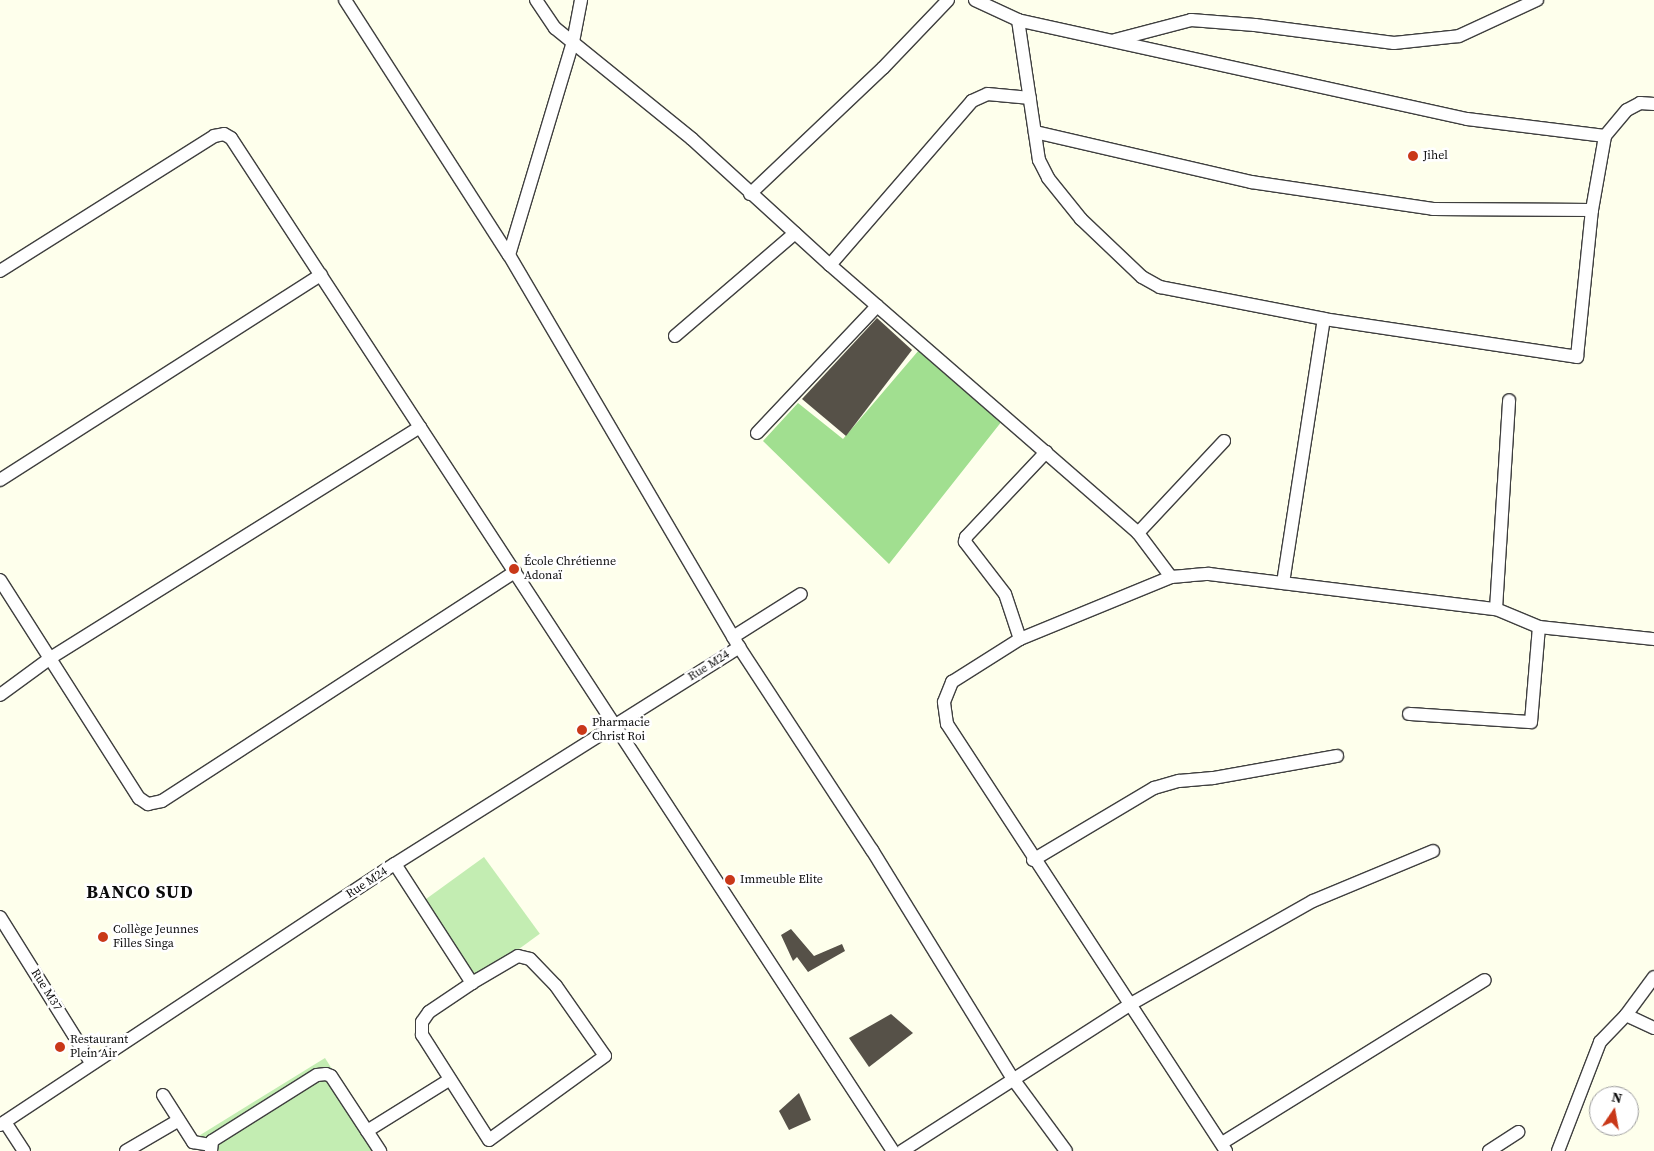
<!DOCTYPE html>
<meta charset="utf-8">
<style>
body{margin:0}
#map{position:relative;width:1654px;height:1151px;overflow:hidden;background:#feffec;font-family:"Source Serif 4",serif}
div>[style]{position:absolute}
.green>*{inset:0;background:#c3edb2;transform-origin:0 0}
.forest>*{inset:0;background:#a1df90}
.building>*{inset:0;background:#565148}
.roads{filter:drop-shadow(1px 0 #3f3f3f) drop-shadow(-1px 0 #3f3f3f) drop-shadow(0 1px #3f3f3f) drop-shadow(0 -1px #3f3f3f)}
.minor>*{height:12px;margin:-6px;padding:0 6px;transform-origin:6px;border-radius:6px;background:#fff}
.dots>*{width:14px;height:14px;translate:-50% -50%;box-sizing:border-box;border:2px solid #fff;border-radius:50%}
span{translate:-50% -50%;white-space:nowrap;text-align:center;line-height:1.15;-webkit-text-stroke:5px #fff;paint-order:stroke}
.poi-label{font-size:12px;color:#0c0c0c}
.left{translate:0 -50%;text-align:left}
.street-label{font-size:12px;color:#0c0c0c}
.district-label{font-size:18px;color:#0c0c0c;font-weight:700;letter-spacing:1px}
.north{position:absolute;left:1589px;top:1086px;width:50px;height:50px;box-sizing:border-box;background:#fff;border:1px solid #9e9e9e;border-radius:50%;rotate:12deg;font-size:14px;font-weight:700;line-height:20px;text-align:center;color:#0c0c0c}
.north::after{content:'';display:block;margin:auto;width:18px;height:22px;background:#c93818;clip-path:polygon(50% 0,100% 100%,50% 72%,0 100%)}
</style>
<div id="map">
<div class="green">
<i style="left:484px;top:857px;width:95px;height:78px;rotate:54deg"></i>
<i style="clip-path:polygon(325px 1058px,384px 1151px,205px 1151px,197px 1137px)"></i>
</div>
<div class="forest">
<i style="clip-path:polygon(919px 350px,1002px 421px,889px 564px,763px 441px,798px 403px,843px 439px)"></i>
</div>
<div class="building">
<i style="clip-path:polygon(877px 318px,912px 350px,846px 436px,802px 399px)"></i>
<i style="clip-path:polygon(791px 929px,814px 956px,842px 944px,845px 951px,808px 972px,797px 957px,793px 961px,781px 935px)"></i>
<i style="clip-path:polygon(891px 1014px,913px 1033px,869px 1067px,849px 1038px)"></i>
<i style="clip-path:polygon(799px 1093px,811px 1120px,789px 1130px,779px 1111px)"></i>
</div>
<div class="roads">
<div class="minor">
<i style="left:345px;top:0;width:303px;rotate:57.3deg"></i>
<i style="left:509px;top:255px;width:454px;rotate:59.6deg"></i>
<i style="left:739px;top:647px;width:243px;rotate:56.8deg"></i>
<i style="left:872px;top:850px;width:269px;rotate:58.4deg"></i>
<i style="left:1013px;top:1079px;width:89px;rotate:53.6deg"></i>
<i style="left:536px;top:0;width:34px;rotate:56deg"></i>
<i style="left:555px;top:28px;width:176px;rotate:39deg"></i>
<i style="left:692px;top:139px;width:187px;rotate:42.4deg"></i>
<i style="left:830px;top:265px;width:408px;rotate:41deg"></i>
<i style="left:1138px;top:533px;width:55px;rotate:53.1deg"></i>
<i style="left:975px;top:0;width:47px;rotate:24.9deg"></i>
<i style="left:1018px;top:20px;width:142px;rotate:81.5deg"></i>
<i style="left:1039px;top:160px;width:20px;rotate:63deg"></i>
<i style="left:1048px;top:178px;width:53px;rotate:51.2deg"></i>
<i style="left:1081px;top:219px;width:84px;rotate:43.6deg"></i>
<i style="left:1142px;top:277px;width:21px;rotate:29deg"></i>
<i style="left:1160px;top:287px;width:167px;rotate:11deg"></i>
<i style="left:1324px;top:319px;width:256px;rotate:8.5deg"></i>
<i style="left:1577px;top:357px;width:148px;rotate:-84.2deg"></i>
<i style="left:1592px;top:210px;width:75px;rotate:-80deg"></i>
<i style="left:1605px;top:136px;width:139px;rotate:-173deg"></i>
<i style="left:1467px;top:119px;width:460px;rotate:-167.6deg"></i>
<i style="left:1115px;top:40px;width:79px;rotate:-14.7deg"></i>
<i style="left:1191px;top:20px;width:64px;rotate:4.5deg"></i>
<i style="left:1255px;top:25px;width:140px;rotate:7.4deg"></i>
<i style="left:1394px;top:43px;width:65px;rotate:-6.1deg"></i>
<i style="left:1459px;top:36px;width:86px;rotate:-24.8deg"></i>
<i style="left:1035px;top:132px;width:222px;rotate:13deg"></i>
<i style="left:1251px;top:182px;width:184px;rotate:8.4deg"></i>
<i style="left:1433px;top:209px;width:159px;rotate:0.4deg"></i>
<i style="left:1605px;top:136px;width:34px;rotate:-50deg"></i>
<i style="left:1627px;top:110px;width:15px;rotate:-28deg"></i>
<i style="left:1640px;top:103px;width:14px;rotate:4deg"></i>
<i style="left:750px;top:194px;width:183px;rotate:-43.5deg"></i>
<i style="left:883px;top:68px;width:94px;rotate:-46.3deg"></i>
<i style="left:509px;top:255px;width:222px;rotate:-73.3deg"></i>
<i style="left:573px;top:42px;width:43px;rotate:-79.2deg"></i>
<i style="left:830px;top:265px;width:217px;rotate:-49.1deg"></i>
<i style="left:972px;top:101px;width:17px;rotate:-24deg"></i>
<i style="left:988px;top:94px;width:42px;rotate:5.4deg"></i>
<i style="left:0;top:271px;width:253px;rotate:-32.2deg"></i>
<i style="left:214px;top:136px;width:10px;rotate:-11deg"></i>
<i style="left:224px;top:134px;width:8px;rotate:30deg"></i>
<i style="left:231px;top:138px;width:1210px;rotate:56.84deg"></i>
<i style="left:675px;top:336px;width:158px;rotate:-40.6deg"></i>
<i style="left:757px;top:433px;width:175px;rotate:-46.6deg"></i>
<i style="left:0;top:480px;width:381px;rotate:-32.6deg"></i>
<i style="left:1138px;top:533px;width:126px;rotate:-46.9deg"></i>
<i style="left:0;top:580px;width:259px;rotate:57.5deg"></i>
<i style="left:139px;top:798px;width:11px;rotate:34deg"></i>
<i style="left:148px;top:804px;width:14px;rotate:-12deg"></i>
<i style="left:162px;top:801px;width:421px;rotate:-33deg"></i>
<i style="left:1283px;top:583px;width:267px;rotate:-81.2deg"></i>
<i style="left:1496px;top:609px;width:209px;rotate:-86.4deg"></i>
<i style="left:733px;top:637px;width:80px;rotate:-32.3deg"></i>
<i style="left:1020px;top:639px;width:47px;rotate:-108.4deg"></i>
<i style="left:1005px;top:594px;width:66px;rotate:-127.6deg"></i>
<i style="left:965px;top:542px;width:5px;rotate:-79deg"></i>
<i style="left:966px;top:537px;width:117px;rotate:-46.7deg"></i>
<i style="left:0;top:695px;width:64px;rotate:-36.2deg"></i>
<i style="left:52px;top:657px;width:434px;rotate:-32deg"></i>
<i style="left:1409px;top:714px;width:122px;rotate:3.8deg"></i>
<i style="left:1531px;top:722px;width:95px;rotate:-85.2deg"></i>
<i style="left:1033px;top:860px;width:141px;rotate:-30.8deg"></i>
<i style="left:1154px;top:788px;width:26px;rotate:-16deg"></i>
<i style="left:1179px;top:781px;width:34px;rotate:-5deg"></i>
<i style="left:1213px;top:778px;width:126px;rotate:-10.1deg"></i>
<i style="left:395px;top:864px;width:142px;rotate:57.1deg"></i>
<i style="left:0;top:917px;width:173px;rotate:58deg"></i>
<i style="left:518px;top:956px;width:12px;rotate:14deg"></i>
<i style="left:530px;top:959px;width:37px;rotate:46deg"></i>
<i style="left:556px;top:986px;width:85px;rotate:55deg"></i>
<i style="left:605px;top:1056px;width:143px;rotate:144.1deg"></i>
<i style="left:489px;top:1140px;width:125px;rotate:-122.5deg"></i>
<i style="left:422px;top:1035px;width:13px;rotate:-90deg"></i>
<i style="left:422px;top:1022px;width:12px;rotate:-55deg"></i>
<i style="left:429px;top:1012px;width:52px;rotate:-34deg"></i>
<i style="left:472px;top:983px;width:53px;rotate:-30.4deg"></i>
<i style="left:1626px;top:1015px;width:47px;rotate:-53.6deg"></i>
<i style="left:163px;top:1095px;width:56px;rotate:57.4deg"></i>
<i style="left:193px;top:1142px;width:17px;rotate:10deg"></i>
<i style="left:5px;top:1122px;width:35px;rotate:57deg"></i>
<i style="left:0;top:1125px;width:473px;rotate:-33.5deg"></i>
<i style="left:395px;top:864px;width:407px;rotate:-32.2deg"></i>
<i style="left:367px;top:1131px;width:97px;rotate:-31.9deg"></i>
<i style="left:1222px;top:1143px;width:309px;rotate:-31.8deg"></i>
<i style="left:126px;top:1151px;width:61px;rotate:-30.3deg"></i>
<i style="left:211px;top:1151px;width:10px;rotate:-84deg"></i>
<i style="left:212px;top:1141px;width:124px;rotate:-32.2deg"></i>
<i style="left:317px;top:1075px;width:9px;rotate:-6deg"></i>
<i style="left:326px;top:1074px;width:5px;rotate:22deg"></i>
<i style="left:331px;top:1076px;width:90px;rotate:56.8deg"></i>
<i style="left:902px;top:1151px;width:270px;rotate:-32.7deg"></i>
<i style="left:1129px;top:1005px;width:211px;rotate:-29.5deg"></i>
<i style="left:1313px;top:901px;width:130px;rotate:-22.6deg"></i>
<i style="left:1226px;top:1151px;width:510px;rotate:-123.16deg"></i>
<i style="left:947px;top:724px;width:22px;rotate:-98deg"></i>
<i style="left:944px;top:702px;width:22px;rotate:-68deg"></i>
<i style="left:952px;top:682px;width:80px;rotate:-32.3deg"></i>
<i style="left:1020px;top:639px;width:163px;rotate:-22.3deg"></i>
<i style="left:1171px;top:577px;width:38px;rotate:-5deg"></i>
<i style="left:1209px;top:574px;width:289px;rotate:7deg"></i>
<i style="left:1496px;top:609px;width:47px;rotate:22.7deg"></i>
<i style="left:1539px;top:627px;width:116px;rotate:6deg"></i>
<i style="left:1489px;top:1151px;width:35px;rotate:-33deg"></i>
<i style="left:1558px;top:1151px;width:117px;rotate:-68.9deg"></i>
<i style="left:1600px;top:1042px;width:37px;rotate:-46deg"></i>
<i style="left:1626px;top:1015px;width:31px;rotate:25deg"></i>
</div>
</div>
<div class="dots">
<i style="left:1413px;top:156px;background:#c93818"></i>
<i style="left:514px;top:569px;background:#c93818"></i>
<i style="left:582px;top:730px;background:#c93818"></i>
<i style="left:730px;top:880px;background:#c93818"></i>
<i style="left:103px;top:937px;background:#c93818"></i>
<i style="left:60px;top:1047px;background:#c93818"></i>
</div>
<div class="poi-label">
<span class="left" style="left:1423px;top:156px">Jihel</span>
<span class="left" style="left:524px;top:569px">École Chrétienne<br>Adonaï</span>
<span class="left" style="left:592px;top:730px">Pharmacie<br>Christ Roi</span>
<span class="left" style="left:740px;top:880px">Immeuble Elite</span>
<span class="left" style="left:113px;top:937px">Collège Jeunnes<br>Filles Singa</span>
<span class="left" style="left:70px;top:1047px">Restaurant<br>Plein Air</span>
</div>
<div class="street-label">
<span style="left:709px;top:666px;rotate:-32deg">Rue M24</span>
<span style="left:367px;top:883px;rotate:-33deg">Rue M24</span>
<span style="left:46px;top:990px;rotate:58deg">Rue M37</span>
</div>
<div class="district-label">
<span style="left:140px;top:892px">BANCO SUD</span>
</div>
<div class="north">N</div>
</div>
